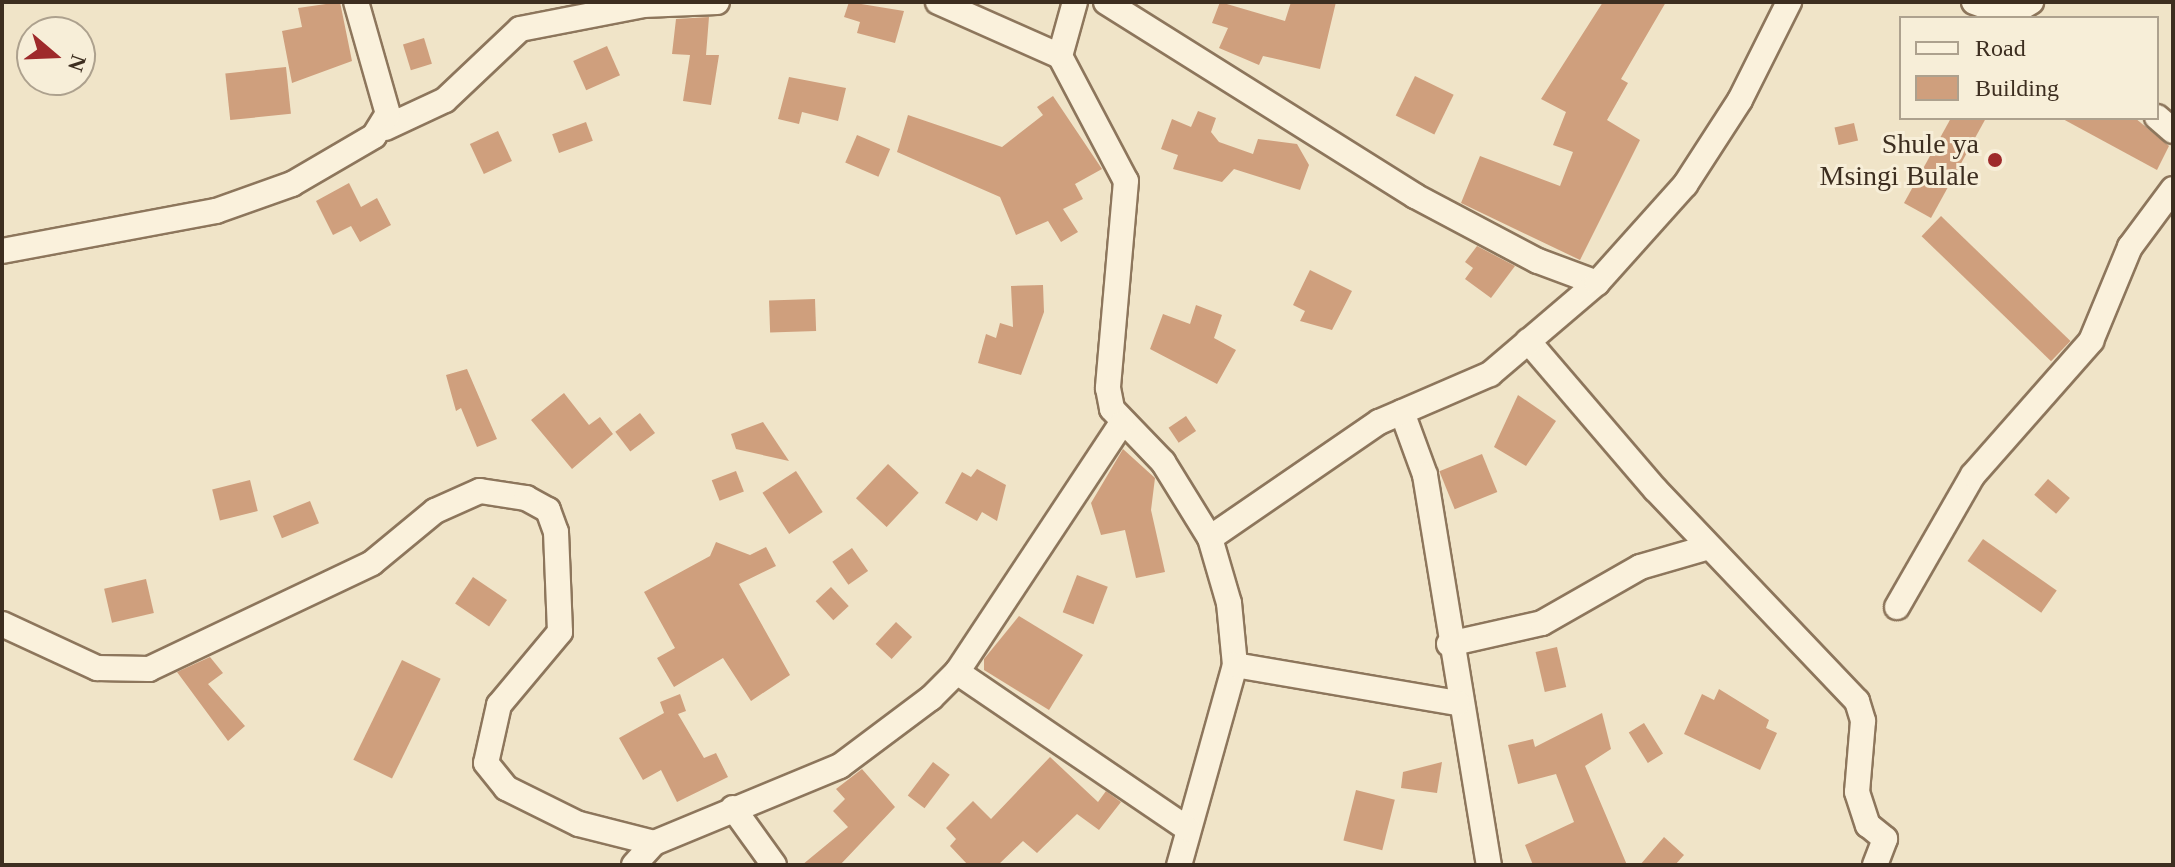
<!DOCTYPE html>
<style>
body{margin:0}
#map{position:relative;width:2175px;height:867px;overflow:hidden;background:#f0e4c8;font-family:Georgia,serif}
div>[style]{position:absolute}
.building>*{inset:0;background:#cf9f7d;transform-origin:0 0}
.roads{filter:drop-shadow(2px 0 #8d765c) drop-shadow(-2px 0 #8d765c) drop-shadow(0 2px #8d765c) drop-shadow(0 -2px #8d765c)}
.minor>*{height:24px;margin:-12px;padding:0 12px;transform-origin:12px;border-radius:12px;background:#faf1dc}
.dots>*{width:22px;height:22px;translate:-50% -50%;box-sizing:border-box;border:4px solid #f7eed8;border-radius:50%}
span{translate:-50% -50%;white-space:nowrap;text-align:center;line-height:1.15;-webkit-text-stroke:6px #f7eed8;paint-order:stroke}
.poi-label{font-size:28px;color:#3d2e20}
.right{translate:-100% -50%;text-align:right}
.frame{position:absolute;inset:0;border:4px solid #3d2e20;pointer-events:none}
.legend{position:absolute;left:1899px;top:16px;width:260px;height:104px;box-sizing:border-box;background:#f7eed8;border:2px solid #ada18e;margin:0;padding:10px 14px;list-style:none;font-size:24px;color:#3d2e20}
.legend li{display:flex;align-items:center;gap:16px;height:40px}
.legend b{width:40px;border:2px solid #ada18e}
.north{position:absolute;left:16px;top:16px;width:80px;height:80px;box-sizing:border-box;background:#f7eed8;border:2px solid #ada18e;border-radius:50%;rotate:109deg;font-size:22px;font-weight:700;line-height:32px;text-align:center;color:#3d2e20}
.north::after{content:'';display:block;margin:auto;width:28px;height:36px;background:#9e2a2b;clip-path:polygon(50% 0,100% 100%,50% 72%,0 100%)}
</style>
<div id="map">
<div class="building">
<i style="clip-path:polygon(340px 2px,352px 61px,292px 83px,282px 31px,302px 27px,298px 8px)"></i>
<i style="clip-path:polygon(849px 2px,904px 11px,895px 43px,857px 33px,860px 22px,844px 17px)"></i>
<i style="clip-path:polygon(1220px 2px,1285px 21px,1291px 2px,1336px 2px,1320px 69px,1263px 56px,1259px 65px,1219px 48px,1228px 28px,1212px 23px)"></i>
<i style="clip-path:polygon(1603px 2px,1666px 2px,1621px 79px,1628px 83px,1607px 120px,1640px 140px,1580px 260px,1461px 203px,1480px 156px,1560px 186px,1573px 152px,1553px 145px,1566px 112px,1541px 99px)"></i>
<i style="clip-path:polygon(709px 17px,706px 55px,719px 55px,711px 105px,683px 101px,690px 55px,672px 54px,676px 19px)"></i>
<i style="left:424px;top:38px;width:27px;height:22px;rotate:73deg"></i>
<i style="left:607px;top:46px;width:32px;height:37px;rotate:66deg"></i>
<i style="left:286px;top:67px;width:47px;height:61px;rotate:84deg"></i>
<i style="left:1415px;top:76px;width:43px;height:44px;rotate:26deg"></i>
<i style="clip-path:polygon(789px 77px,846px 88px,838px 121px,802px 112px,799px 124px,778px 119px)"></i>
<i style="clip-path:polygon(1053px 96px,1102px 169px,1075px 184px,1083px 199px,1063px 209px,1078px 232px,1061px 242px,1048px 221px,1016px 235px,1000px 197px,897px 152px,908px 115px,1002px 147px,1043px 115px,1037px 107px)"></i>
<i style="clip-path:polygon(1198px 111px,1216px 118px,1211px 132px,1219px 142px,1253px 154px,1258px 139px,1297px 144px,1309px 165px,1300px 190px,1234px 169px,1222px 182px,1173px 169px,1178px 155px,1161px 149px,1172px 119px,1191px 127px)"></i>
<i style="clip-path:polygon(1951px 118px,1986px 118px,1931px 218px,1904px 203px)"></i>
<i style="clip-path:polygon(2061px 118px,2135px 118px,2169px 146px,2157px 170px)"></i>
<i style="left:586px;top:122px;width:20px;height:36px;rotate:70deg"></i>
<i style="left:1854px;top:123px;width:18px;height:20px;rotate:77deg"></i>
<i style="left:498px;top:131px;width:33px;height:31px;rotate:65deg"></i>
<i style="left:857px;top:135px;width:36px;height:30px;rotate:23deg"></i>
<i style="clip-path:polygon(349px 183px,361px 207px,377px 198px,391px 225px,360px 242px,351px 226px,333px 235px,316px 201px)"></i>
<i style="left:1941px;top:216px;width:180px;height:28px;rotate:44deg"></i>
<i style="clip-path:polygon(1477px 246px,1515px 266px,1491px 298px,1465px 279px,1473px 268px,1465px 262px)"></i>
<i style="clip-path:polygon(1310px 270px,1352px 291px,1332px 330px,1300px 321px,1305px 311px,1293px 305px)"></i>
<i style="clip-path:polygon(1043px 285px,1044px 312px,1021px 375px,978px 363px,986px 334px,996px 338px,1000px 323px,1013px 327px,1011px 286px)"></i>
<i style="left:815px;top:299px;width:32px;height:46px;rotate:88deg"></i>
<i style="clip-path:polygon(1196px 305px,1222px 315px,1214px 338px,1236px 350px,1217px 384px,1150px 349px,1163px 314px,1190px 324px)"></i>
<i style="clip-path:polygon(467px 369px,497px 439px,477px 447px,461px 408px,456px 411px,446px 375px)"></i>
<i style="clip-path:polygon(564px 393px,589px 425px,600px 417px,613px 434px,572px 469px,531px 420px)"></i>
<i style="clip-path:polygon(1518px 395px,1556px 421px,1526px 466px,1494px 447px)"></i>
<i style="left:640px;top:413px;width:25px;height:31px;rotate:53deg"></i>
<i style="left:1186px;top:416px;width:18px;height:21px;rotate:56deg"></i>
<i style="clip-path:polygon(763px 422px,789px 461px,736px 449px,731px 434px)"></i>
<i style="clip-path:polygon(1123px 449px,1155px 478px,1151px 510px,1165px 572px,1136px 578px,1125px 530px,1101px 535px,1091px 503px)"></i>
<i style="left:1482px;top:454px;width:41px;height:46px;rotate:68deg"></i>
<i style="left:888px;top:464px;width:42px;height:47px;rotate:43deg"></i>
<i style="clip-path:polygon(977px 469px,1006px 485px,997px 521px,982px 512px,977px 521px,945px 503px,962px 472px,971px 477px)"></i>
<i style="left:736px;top:471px;width:22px;height:26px;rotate:69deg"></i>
<i style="left:796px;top:471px;width:49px;height:40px;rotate:57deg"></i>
<i style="left:2048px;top:479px;width:29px;height:21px;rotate:41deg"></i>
<i style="left:250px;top:480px;width:32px;height:39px;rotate:76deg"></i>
<i style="left:310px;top:501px;width:24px;height:40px;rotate:68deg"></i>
<i style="left:1983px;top:539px;width:90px;height:27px;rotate:35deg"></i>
<i style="clip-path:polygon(716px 542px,750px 555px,766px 547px,776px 566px,739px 584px,790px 675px,751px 701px,723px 658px,674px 687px,657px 658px,675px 648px,644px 592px,710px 556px)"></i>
<i style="left:852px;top:548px;width:28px;height:24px;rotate:55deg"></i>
<i style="left:1077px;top:575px;width:33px;height:40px;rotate:21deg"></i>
<i style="left:473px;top:577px;width:41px;height:32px;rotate:34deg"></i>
<i style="left:146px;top:579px;width:35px;height:43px;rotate:77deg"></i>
<i style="left:831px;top:587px;width:26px;height:21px;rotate:47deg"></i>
<i style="clip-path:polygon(1019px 616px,1083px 655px,1049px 710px,984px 670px,984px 659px)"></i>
<i style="left:896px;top:622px;width:22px;height:30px;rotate:43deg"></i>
<i style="left:1557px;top:647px;width:41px;height:22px;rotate:77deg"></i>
<i style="clip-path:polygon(210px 657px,223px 673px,208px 684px,245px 726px,228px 741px,177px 672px)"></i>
<i style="left:402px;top:660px;width:43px;height:111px;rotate:26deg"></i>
<i style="clip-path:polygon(1719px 689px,1769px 720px,1766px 728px,1777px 733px,1760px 770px,1684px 734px,1702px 694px,1714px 700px)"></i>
<i style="clip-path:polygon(680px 694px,686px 711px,678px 714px,704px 758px,716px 753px,728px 777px,677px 802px,661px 770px,643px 780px,619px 738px,664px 713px,660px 702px)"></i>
<i style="clip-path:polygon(1602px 713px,1611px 749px,1585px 766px,1627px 865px,1533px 865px,1525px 845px,1574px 822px,1556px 774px,1518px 784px,1508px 745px,1533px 739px,1535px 747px)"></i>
<i style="left:1644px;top:723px;width:36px;height:18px;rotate:58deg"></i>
<i style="clip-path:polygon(1050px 757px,1098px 802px,1106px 791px,1121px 802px,1099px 830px,1077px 814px,1037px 853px,1023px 841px,998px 865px,968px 865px,950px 846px,956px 839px,946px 828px,973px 801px,991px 819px)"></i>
<i style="left:933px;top:762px;width:21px;height:42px;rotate:37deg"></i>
<i style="clip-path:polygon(1442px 762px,1437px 793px,1401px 788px,1403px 772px)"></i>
<i style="clip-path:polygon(862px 769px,895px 807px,840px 865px,802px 865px,848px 827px,833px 811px,845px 799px,836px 789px)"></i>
<i style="left:1356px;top:790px;width:40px;height:52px;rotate:14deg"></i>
<i style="clip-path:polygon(1664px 837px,1684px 855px,1675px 865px,1640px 865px)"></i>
</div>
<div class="roads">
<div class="minor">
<i style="left:938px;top:2px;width:133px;rotate:23.9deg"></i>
<i style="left:1060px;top:56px;width:141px;rotate:62.2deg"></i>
<i style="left:1126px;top:181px;width:208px;rotate:95deg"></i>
<i style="left:1108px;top:388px;width:21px;rotate:79deg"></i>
<i style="left:1112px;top:409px;width:74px;rotate:46.1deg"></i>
<i style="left:1163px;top:462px;width:89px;rotate:58.3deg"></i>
<i style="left:1210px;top:538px;width:68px;rotate:73.7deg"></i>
<i style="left:1229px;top:603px;width:62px;rotate:84.5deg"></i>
<i style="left:1235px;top:665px;width:208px;rotate:105.6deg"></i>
<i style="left:1106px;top:2px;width:365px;rotate:32.1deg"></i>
<i style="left:1415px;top:196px;width:139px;rotate:27.9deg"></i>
<i style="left:1538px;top:261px;width:63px;rotate:20.4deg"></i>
<i style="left:1974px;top:2px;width:37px;rotate:20deg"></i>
<i style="left:2009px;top:15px;width:26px;rotate:-31deg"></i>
<i style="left:1060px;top:56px;width:56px;rotate:-74.5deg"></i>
<i style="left:2157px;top:117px;width:21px;rotate:41deg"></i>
<i style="left:385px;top:128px;width:66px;rotate:-25deg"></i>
<i style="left:445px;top:100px;width:103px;rotate:-43.4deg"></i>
<i style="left:520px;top:29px;width:125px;rotate:-11deg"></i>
<i style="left:643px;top:5px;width:74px;rotate:-2.3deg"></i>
<i style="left:2px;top:251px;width:218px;rotate:-10.6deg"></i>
<i style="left:216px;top:211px;width:81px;rotate:-19.6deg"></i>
<i style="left:292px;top:184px;width:95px;rotate:-30.3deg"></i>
<i style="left:374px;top:136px;width:26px;rotate:-58deg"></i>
<i style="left:388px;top:114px;width:116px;rotate:-105.9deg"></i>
<i style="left:1528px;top:341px;width:195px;rotate:49.4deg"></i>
<i style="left:1655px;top:489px;width:293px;rotate:46.4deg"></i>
<i style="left:1857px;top:701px;width:21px;rotate:73deg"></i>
<i style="left:1863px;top:721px;width:71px;rotate:94.8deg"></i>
<i style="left:1857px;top:792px;width:35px;rotate:72deg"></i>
<i style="left:1868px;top:825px;width:22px;rotate:39deg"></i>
<i style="left:1885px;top:839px;width:28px;rotate:111deg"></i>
<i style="left:1402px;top:412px;width:67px;rotate:69.9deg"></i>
<i style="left:1425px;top:475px;width:395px;rotate:80.7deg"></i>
<i style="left:1210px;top:538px;width:205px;rotate:-34.5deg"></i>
<i style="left:1379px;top:422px;width:121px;rotate:-23.4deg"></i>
<i style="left:1490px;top:374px;width:140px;rotate:-40.4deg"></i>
<i style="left:1597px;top:283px;width:132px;rotate:-48.1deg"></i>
<i style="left:1685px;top:185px;width:101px;rotate:-57.1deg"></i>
<i style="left:1740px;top:100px;width:110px;rotate:-63.4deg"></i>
<i style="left:1897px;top:607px;width:152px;rotate:-60.1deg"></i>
<i style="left:1973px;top:475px;width:179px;rotate:-48.6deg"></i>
<i style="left:2091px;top:341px;width:102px;rotate:-67.5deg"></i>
<i style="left:2130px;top:247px;width:72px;rotate:-53.4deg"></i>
<i style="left:2px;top:624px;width:105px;rotate:24.9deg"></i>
<i style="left:97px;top:668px;width:52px;rotate:1.1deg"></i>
<i style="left:149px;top:669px;width:247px;rotate:-25.4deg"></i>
<i style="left:372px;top:563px;width:82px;rotate:-39.5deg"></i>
<i style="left:435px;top:511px;width:49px;rotate:-24deg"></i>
<i style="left:480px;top:491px;width:47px;rotate:8.7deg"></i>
<i style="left:526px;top:498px;width:25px;rotate:29deg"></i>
<i style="left:548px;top:510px;width:23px;rotate:70deg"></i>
<i style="left:556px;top:532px;width:100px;rotate:87.7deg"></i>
<i style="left:560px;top:632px;width:95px;rotate:129.9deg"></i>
<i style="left:499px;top:705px;width:59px;rotate:102.6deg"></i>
<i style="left:486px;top:763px;width:32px;rotate:51deg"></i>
<i style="left:506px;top:788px;width:81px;rotate:26.3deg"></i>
<i style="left:579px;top:824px;width:77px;rotate:14.2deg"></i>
<i style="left:654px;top:843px;width:201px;rotate:-22.5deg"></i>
<i style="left:840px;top:766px;width:114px;rotate:-36.8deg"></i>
<i style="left:931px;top:698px;width:37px;rotate:-45deg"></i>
<i style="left:957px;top:672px;width:297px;rotate:-56.5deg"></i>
<i style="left:1449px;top:644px;width:95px;rotate:-12.7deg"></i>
<i style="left:1542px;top:623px;width:113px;rotate:-29.7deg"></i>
<i style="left:1640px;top:567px;width:72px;rotate:-16.2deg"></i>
<i style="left:1235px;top:665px;width:226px;rotate:9.7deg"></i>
<i style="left:957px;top:672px;width:279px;rotate:34.2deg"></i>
<i style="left:733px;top:808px;width:70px;rotate:54.3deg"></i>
<i style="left:634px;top:865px;width:30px;rotate:-48deg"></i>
</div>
</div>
<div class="dots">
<i style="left:1995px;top:160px;background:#9e2a2b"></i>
</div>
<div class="poi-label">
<span class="right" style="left:1979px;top:160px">Shule ya<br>Msingi Bulale</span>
</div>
<div class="frame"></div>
<ul class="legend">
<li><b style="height:10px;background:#faf1dc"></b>Road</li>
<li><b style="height:22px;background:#cf9f7d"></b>Building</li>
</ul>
<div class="north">N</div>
</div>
